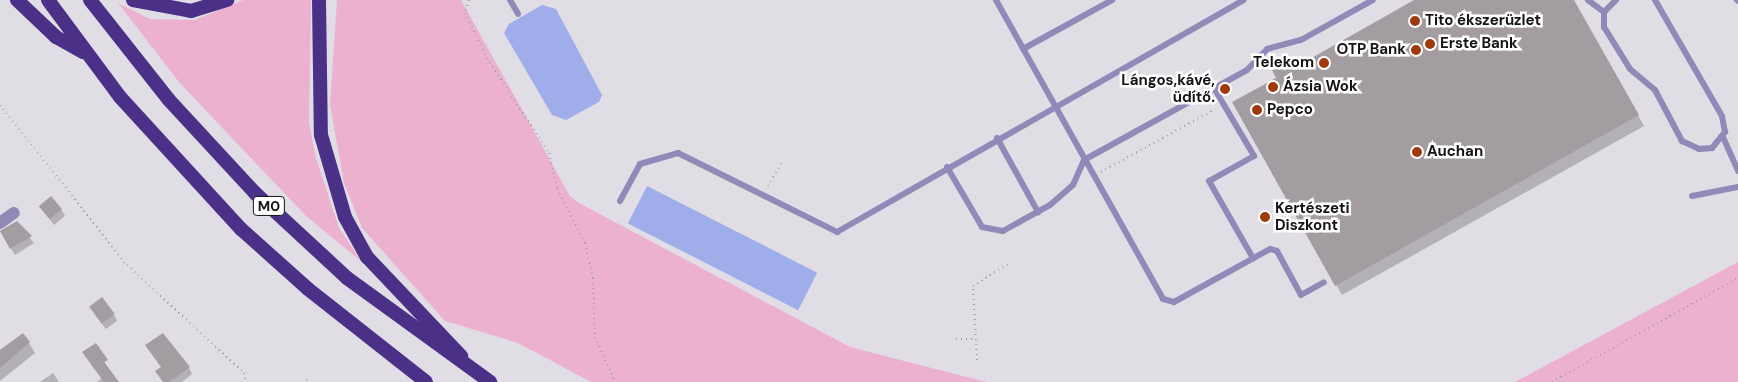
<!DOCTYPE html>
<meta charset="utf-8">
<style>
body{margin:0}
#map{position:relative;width:1738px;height:382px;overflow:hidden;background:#e0dde4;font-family:"DM Sans",sans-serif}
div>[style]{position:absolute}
.green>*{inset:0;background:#edb1d0}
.water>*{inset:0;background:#9fadeb;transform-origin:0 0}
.shadow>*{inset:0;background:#0003}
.building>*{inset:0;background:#a39da2;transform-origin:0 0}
.path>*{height:2px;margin-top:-1px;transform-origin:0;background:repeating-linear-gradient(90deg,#a2a0a5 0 1px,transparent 0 5px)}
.service>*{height:6px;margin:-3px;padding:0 3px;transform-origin:3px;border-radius:3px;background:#9189b7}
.minor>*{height:12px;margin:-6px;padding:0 6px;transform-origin:6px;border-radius:6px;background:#9189b7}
.trunk>*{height:14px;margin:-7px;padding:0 7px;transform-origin:7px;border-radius:7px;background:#4b3088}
.dots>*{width:14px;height:14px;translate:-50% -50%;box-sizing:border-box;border:2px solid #fff;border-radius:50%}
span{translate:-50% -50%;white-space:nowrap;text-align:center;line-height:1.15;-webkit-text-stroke:5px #fff;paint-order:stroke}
.shield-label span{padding:1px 4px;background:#fff;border:1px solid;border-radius:4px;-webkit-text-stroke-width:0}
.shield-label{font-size:14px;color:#151316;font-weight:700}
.poi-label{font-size:15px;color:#151316;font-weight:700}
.left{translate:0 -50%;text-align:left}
.right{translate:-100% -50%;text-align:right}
</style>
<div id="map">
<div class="green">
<i style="clip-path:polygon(243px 0,311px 0,309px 123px,316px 158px,339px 228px,362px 262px,306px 216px,229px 135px,179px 82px,118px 3px,150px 19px,195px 20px)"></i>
<i style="clip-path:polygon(337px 0,461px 0,570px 196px,579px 203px,850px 347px,986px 382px,591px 382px,518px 343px,445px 321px,362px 228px,344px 183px,330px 105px)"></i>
<i style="clip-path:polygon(1738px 262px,1738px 382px,1515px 382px)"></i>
</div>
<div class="water">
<i style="clip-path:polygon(542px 5px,556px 9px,602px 95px,599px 102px,566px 120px,552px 115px,504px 33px,509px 24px)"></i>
<i style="left:647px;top:186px;width:191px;height:42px;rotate:27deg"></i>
</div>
<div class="shadow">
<i style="clip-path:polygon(1417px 0,1573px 0,1644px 126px,1342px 295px,1233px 103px)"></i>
<i style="clip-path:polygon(40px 206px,61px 209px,65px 216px,54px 225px)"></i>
<i style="clip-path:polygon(17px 222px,34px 243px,15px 255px,0 231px)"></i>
<i style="clip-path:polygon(94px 314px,114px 314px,117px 321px,106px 329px)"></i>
<i style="clip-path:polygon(29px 343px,35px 353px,0 381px,0 351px)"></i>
<i style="clip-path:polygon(99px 351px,115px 382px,97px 382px,102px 378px)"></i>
<i style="clip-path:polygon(162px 367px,189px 368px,192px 374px,182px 382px,164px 382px)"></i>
<i style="clip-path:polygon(53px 373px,59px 382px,40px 382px)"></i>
</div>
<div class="building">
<i style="clip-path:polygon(1414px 0,1574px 0,1639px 115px,1335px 286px,1232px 102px,1276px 78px,1272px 70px,1290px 61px,1294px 68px)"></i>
<i style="left:51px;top:196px;width:17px;height:16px;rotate:50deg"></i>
<i style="clip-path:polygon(17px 221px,32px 236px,10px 249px,0 231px)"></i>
<i style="left:102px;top:297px;width:21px;height:16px;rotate:53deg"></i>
<i style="clip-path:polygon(23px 333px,30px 342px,0 368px,0 350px)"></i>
<i style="clip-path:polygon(163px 333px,190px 367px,169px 382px,163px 382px,155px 371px,161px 367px,145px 345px)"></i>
<i style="clip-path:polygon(96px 343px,108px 360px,104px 362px,119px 382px,104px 382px,82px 352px)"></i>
</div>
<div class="path">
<i style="left:469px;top:0;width:14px;rotate:107deg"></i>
<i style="left:465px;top:13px;width:50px;rotate:63.9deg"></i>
<i style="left:487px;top:58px;width:113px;rotate:56.9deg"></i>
<i style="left:549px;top:153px;width:37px;rotate:77deg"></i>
<i style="left:557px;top:189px;width:61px;rotate:62.6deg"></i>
<i style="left:585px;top:243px;width:36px;rotate:77deg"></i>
<i style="left:593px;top:278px;width:59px;rotate:88.1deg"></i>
<i style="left:595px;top:337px;width:49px;rotate:66deg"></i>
<i style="left:0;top:105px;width:204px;rotate:51.6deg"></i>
<i style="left:127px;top:265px;width:159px;rotate:42.7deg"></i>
<i style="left:244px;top:373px;width:9px;rotate:77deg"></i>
<i style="left:1101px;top:172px;width:130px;rotate:-28.9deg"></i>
<i style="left:768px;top:186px;width:30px;rotate:-60deg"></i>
<i style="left:956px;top:339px;width:20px"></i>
<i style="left:977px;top:360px;width:74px;rotate:-93.1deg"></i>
<i style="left:973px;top:286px;width:41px;rotate:-32.2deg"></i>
<i style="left:306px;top:380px;width:4px;rotate:34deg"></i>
<i style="left:1552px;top:382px;width:213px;rotate:-29.2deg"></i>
</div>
<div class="service">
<i style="left:510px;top:0;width:16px;rotate:60deg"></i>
<i style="left:996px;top:0;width:342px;rotate:60.8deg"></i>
<i style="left:1163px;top:299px;width:11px;rotate:15deg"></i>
<i style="left:1174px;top:302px;width:110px;rotate:-28.9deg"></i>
<i style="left:1270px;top:249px;width:7px;rotate:16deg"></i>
<i style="left:1277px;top:251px;width:50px;rotate:61.4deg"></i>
<i style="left:1301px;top:295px;width:26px;rotate:-29deg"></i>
<i style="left:1588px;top:0;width:20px;rotate:37deg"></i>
<i style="left:1616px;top:0;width:17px;rotate:135deg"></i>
<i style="left:1604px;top:12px;width:15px;rotate:90deg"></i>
<i style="left:1604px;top:27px;width:49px;rotate:58.2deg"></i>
<i style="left:1630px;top:69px;width:33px;rotate:40deg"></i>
<i style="left:1655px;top:90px;width:58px;rotate:62.1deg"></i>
<i style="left:1682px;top:141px;width:19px;rotate:25deg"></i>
<i style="left:1699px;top:149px;width:13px;rotate:-4deg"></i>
<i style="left:1712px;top:148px;width:21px;rotate:-51deg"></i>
<i style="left:1725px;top:132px;width:16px;rotate:-101deg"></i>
<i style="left:1722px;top:116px;width:134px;rotate:-120deg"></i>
<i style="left:1737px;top:0;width:1px;rotate:45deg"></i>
<i style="left:1023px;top:49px;width:102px;rotate:-28.8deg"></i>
<i style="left:1214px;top:88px;width:79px;rotate:59.5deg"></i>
<i style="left:1254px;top:156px;width:51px;rotate:150.9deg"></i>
<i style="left:1209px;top:181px;width:89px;rotate:60.3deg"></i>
<i style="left:1723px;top:137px;width:37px;rotate:66deg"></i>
<i style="left:997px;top:138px;width:85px;rotate:61deg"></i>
<i style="left:947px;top:167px;width:69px;rotate:59.7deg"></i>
<i style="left:982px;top:227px;width:21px;rotate:11deg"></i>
<i style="left:1003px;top:231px;width:54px;rotate:-29deg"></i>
<i style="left:1050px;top:205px;width:30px;rotate:-41deg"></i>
<i style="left:1073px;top:185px;width:27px;rotate:-66deg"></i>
<i style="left:1084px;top:160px;width:186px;rotate:-28.9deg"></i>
<i style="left:1247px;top:70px;width:29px;rotate:-46deg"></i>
<i style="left:1267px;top:49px;width:35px;rotate:-15deg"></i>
<i style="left:1301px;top:40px;width:82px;rotate:-29.1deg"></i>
<i style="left:1692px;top:196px;width:47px;rotate:-11.1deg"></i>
<i style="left:620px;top:201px;width:42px;rotate:-61.6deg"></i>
<i style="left:640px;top:164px;width:40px;rotate:-16deg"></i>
<i style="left:678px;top:153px;width:178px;rotate:26.4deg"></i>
<i style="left:837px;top:232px;width:468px;rotate:-29.7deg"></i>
</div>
<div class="minor">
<i style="left:0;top:223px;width:17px;rotate:-36deg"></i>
</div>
<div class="trunk">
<i style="left:17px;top:0;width:54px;rotate:43.5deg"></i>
<i style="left:56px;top:37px;width:31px;rotate:29deg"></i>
<i style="left:48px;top:0;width:121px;rotate:53.4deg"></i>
<i style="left:120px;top:97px;width:179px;rotate:47.5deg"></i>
<i style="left:241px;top:229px;width:90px;rotate:41.8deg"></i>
<i style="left:308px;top:289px;width:150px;rotate:38.2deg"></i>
<i style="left:90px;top:0;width:127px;rotate:51.7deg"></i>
<i style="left:169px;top:100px;width:127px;rotate:47.2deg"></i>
<i style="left:255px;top:193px;width:125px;rotate:42.7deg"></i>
<i style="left:347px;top:278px;width:177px;rotate:36deg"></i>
<i style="left:133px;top:0;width:59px;rotate:10.7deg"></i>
<i style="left:191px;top:11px;width:38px;rotate:-17deg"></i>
<i style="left:319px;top:0;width:135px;rotate:89.2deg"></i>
<i style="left:321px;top:135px;width:85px;rotate:73.7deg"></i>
<i style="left:345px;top:217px;width:46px;rotate:61.2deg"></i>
<i style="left:367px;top:257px;width:137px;rotate:46.5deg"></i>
</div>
<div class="dots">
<i style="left:1415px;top:21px;background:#9f3a0a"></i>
<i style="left:1430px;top:44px;background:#9f3a0a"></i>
<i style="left:1416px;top:50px;background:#9f3a0a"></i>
<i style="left:1324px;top:63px;background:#9f3a0a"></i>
<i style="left:1273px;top:87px;background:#9f3a0a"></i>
<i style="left:1225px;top:89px;background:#9f3a0a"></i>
<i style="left:1257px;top:110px;background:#9f3a0a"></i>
<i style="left:1417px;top:152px;background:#9f3a0a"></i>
<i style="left:1265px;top:217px;background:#9f3a0a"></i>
</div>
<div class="shield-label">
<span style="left:269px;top:206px">M0</span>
</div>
<div class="poi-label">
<span class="left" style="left:1425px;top:21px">Tito ékszerüzlet</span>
<span class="left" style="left:1440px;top:44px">Erste Bank</span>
<span class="right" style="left:1406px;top:50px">OTP Bank</span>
<span class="right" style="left:1314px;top:63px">Telekom</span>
<span class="right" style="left:1215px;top:89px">Lángos,kávé,<br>üdítő.</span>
<span class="left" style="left:1283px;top:87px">Ázsia Wok</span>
<span class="left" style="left:1267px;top:110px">Pepco</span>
<span class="left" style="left:1427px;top:152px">Auchan</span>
<span class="left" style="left:1275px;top:217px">Kertészeti<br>Diszkont</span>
</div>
</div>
